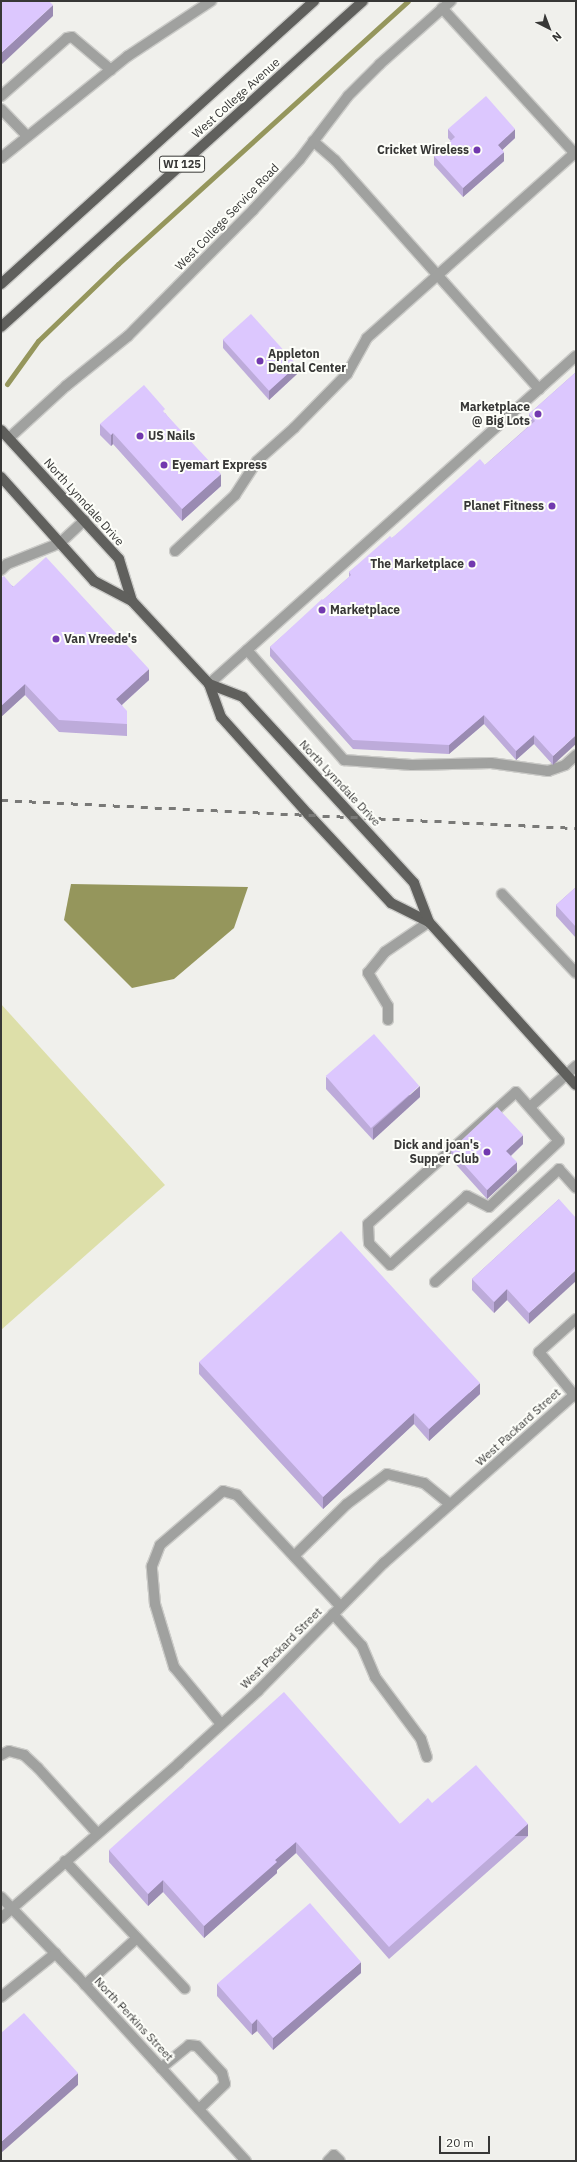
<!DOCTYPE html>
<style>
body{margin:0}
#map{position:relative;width:577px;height:2162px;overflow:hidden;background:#f0f0ec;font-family:"IBM Plex Sans",sans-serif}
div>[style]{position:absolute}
.green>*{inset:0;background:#dddfa9}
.water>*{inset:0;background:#95965c}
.stream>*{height:5px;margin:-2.5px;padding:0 2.5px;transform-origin:2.5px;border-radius:2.5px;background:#95965c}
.roads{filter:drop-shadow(1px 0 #cbcbc8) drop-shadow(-1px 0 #cbcbc8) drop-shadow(0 1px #cbcbc8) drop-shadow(0 -1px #cbcbc8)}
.minor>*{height:10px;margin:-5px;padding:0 5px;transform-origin:5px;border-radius:5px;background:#a0a19f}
.major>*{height:10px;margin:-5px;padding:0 5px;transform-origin:5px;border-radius:5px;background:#60605d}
.rail>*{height:3px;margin-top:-1.5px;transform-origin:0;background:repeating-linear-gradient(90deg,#797977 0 7px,transparent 0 14px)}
.wall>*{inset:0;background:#bdabda}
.shaded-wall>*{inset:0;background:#9a8bb2;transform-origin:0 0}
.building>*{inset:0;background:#dcc7fe;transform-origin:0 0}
.dots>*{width:11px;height:11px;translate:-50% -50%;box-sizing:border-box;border:2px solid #fdfef9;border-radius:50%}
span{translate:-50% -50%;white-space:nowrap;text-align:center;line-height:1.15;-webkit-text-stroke:4px #fdfef9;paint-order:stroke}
.shield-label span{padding:1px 3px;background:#fdfef9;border:1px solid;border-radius:3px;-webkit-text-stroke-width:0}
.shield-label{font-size:11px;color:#373736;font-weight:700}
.street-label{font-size:12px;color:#373736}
.poi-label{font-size:12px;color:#373736;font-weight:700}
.right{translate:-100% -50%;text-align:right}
.left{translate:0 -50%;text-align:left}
.frame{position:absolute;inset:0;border:2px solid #373736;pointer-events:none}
.north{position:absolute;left:529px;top:8px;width:40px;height:40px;-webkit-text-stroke:3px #fdfef9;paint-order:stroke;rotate:138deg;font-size:11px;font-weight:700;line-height:16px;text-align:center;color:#373736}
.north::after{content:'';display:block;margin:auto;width:14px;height:18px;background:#373736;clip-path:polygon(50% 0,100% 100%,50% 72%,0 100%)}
.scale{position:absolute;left:439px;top:2136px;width:51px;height:18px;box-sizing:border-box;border:2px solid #373736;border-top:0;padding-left:5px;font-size:12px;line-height:14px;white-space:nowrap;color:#373736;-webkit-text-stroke:3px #fdfef9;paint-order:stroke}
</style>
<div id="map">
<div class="green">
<i style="clip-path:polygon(1px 1004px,165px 1185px,1px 1330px)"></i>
</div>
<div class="water">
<i style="clip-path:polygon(71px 884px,248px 887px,234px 928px,174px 979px,132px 988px,64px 920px)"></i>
</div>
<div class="stream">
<i style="left:7px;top:384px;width:53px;rotate:-54.2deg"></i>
<i style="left:38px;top:341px;width:111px;rotate:-43.9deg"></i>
<i style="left:118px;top:264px;width:391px;rotate:-42.2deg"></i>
</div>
<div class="roads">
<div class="minor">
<i style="left:442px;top:8px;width:199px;rotate:47.6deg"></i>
<i style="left:1px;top:96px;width:88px;rotate:-41.3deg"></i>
<i style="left:67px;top:38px;width:5px;rotate:-11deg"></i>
<i style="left:72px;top:37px;width:51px;rotate:40.2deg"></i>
<i style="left:1px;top:109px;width:37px;rotate:46deg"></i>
<i style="left:313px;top:141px;width:29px;rotate:41deg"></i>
<i style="left:335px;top:160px;width:307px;rotate:48.3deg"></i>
<i style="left:1px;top:158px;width:163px;rotate:-38.8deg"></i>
<i style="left:128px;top:56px;width:100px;rotate:-33.5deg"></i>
<i style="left:9px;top:438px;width:77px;rotate:-42.4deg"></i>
<i style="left:66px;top:386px;width:80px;rotate:-38.9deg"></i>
<i style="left:128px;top:336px;width:177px;rotate:-45.2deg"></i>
<i style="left:253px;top:210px;width:69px;rotate:-47.3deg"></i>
<i style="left:300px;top:159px;width:79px;rotate:-52.7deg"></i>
<i style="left:348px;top:96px;width:45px;rotate:-45deg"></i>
<i style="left:380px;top:64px;width:95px;rotate:-41.6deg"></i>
<i style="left:175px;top:551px;width:82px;rotate:-43deg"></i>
<i style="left:235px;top:495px;width:40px;rotate:-57.1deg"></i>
<i style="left:257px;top:461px;width:50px;rotate:-41.7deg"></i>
<i style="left:294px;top:428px;width:76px;rotate:-45.5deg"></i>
<i style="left:347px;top:374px;width:41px;rotate:-60.9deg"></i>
<i style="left:367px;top:338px;width:280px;rotate:-41.7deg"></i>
<i style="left:1px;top:570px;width:8px;rotate:-45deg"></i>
<i style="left:7px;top:564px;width:57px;rotate:-21.6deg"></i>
<i style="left:60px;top:543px;width:34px;rotate:-43deg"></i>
<i style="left:247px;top:650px;width:147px;rotate:48.6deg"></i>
<i style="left:344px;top:760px;width:68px;rotate:4.2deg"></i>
<i style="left:412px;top:765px;width:79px;rotate:-1.5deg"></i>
<i style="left:491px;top:763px;width:58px;rotate:8deg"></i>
<i style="left:548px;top:771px;width:18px;rotate:-19deg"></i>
<i style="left:565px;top:765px;width:15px;rotate:-42deg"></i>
<i style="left:209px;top:684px;width:492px;rotate:-41.8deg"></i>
<i style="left:502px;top:894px;width:108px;rotate:46.9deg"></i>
<i style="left:388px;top:1020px;width:14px;rotate:-90deg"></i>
<i style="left:388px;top:1006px;width:39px;rotate:-121deg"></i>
<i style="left:368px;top:973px;width:27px;rotate:-51deg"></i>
<i style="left:385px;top:952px;width:53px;rotate:-34.3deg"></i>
<i style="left:516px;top:1092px;width:65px;rotate:48.7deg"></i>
<i style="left:559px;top:1141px;width:96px;rotate:136.7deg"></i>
<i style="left:489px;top:1207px;width:25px;rotate:-153deg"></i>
<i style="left:467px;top:1196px;width:103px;rotate:138.1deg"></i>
<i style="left:390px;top:1265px;width:30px;rotate:-134deg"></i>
<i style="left:369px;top:1243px;width:19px;rotate:-93deg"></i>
<i style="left:368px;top:1224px;width:198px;rotate:-41.7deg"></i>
<i style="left:530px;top:1107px;width:62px;rotate:-41.7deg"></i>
<i style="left:435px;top:1282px;width:168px;rotate:-42.3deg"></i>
<i style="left:559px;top:1169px;width:25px;rotate:48deg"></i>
<i style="left:576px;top:1319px;width:50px;rotate:138.3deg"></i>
<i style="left:539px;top:1352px;width:58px;rotate:50.6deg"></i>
<i style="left:294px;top:1556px;width:74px;rotate:-44.5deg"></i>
<i style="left:347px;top:1504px;width:50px;rotate:-36.9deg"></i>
<i style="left:387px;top:1474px;width:38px;rotate:14deg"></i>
<i style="left:424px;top:1483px;width:33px;rotate:39deg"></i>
<i style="left:333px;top:1614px;width:43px;rotate:47.8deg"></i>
<i style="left:362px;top:1646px;width:34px;rotate:67deg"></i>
<i style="left:375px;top:1677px;width:77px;rotate:53.4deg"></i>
<i style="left:421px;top:1739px;width:19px;rotate:72deg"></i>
<i style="left:221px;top:1724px;width:74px;rotate:-129.5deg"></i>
<i style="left:174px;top:1667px;width:66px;rotate:-106.8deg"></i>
<i style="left:155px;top:1604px;width:38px;rotate:-95deg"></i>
<i style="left:152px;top:1566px;width:22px;rotate:-69deg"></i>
<i style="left:160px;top:1545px;width:83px;rotate:-40.6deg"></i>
<i style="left:223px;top:1491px;width:15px;rotate:16deg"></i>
<i style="left:237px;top:1495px;width:151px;rotate:47.1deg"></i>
<i style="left:1px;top:1755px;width:9px;rotate:-27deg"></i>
<i style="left:9px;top:1751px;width:16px;rotate:15deg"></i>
<i style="left:24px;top:1755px;width:19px;rotate:43deg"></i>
<i style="left:38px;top:1768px;width:88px;rotate:47.8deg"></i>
<i style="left:65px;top:1861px;width:175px;rotate:46.8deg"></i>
<i style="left:1px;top:1897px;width:111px;rotate:46.1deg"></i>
<i style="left:78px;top:1977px;width:249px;rotate:47.6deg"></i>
<i style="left:1px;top:1918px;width:236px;rotate:-41deg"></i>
<i style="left:179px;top:1763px;width:107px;rotate:-42.3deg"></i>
<i style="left:258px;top:1691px;width:180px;rotate:-45.5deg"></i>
<i style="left:384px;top:1563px;width:256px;rotate:-41.5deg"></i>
<i style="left:85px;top:1985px;width:70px;rotate:-42.1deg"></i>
<i style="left:1px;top:1997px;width:70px;rotate:-38.7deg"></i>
<i style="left:161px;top:2068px;width:36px;rotate:-39deg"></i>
<i style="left:189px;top:2045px;width:8px;rotate:7deg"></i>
<i style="left:197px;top:2046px;width:37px;rotate:47deg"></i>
<i style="left:222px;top:2073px;width:11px;rotate:75deg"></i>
<i style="left:225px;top:2084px;width:36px;rotate:136deg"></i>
<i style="left:328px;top:2161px;width:8px;rotate:-45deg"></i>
<i style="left:334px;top:2155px;width:8px;rotate:45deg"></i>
</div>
<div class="major">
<i style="left:1px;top:284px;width:422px;rotate:-42.1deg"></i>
<i style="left:1px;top:327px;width:487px;rotate:-42deg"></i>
<i style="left:1px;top:430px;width:175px;rotate:47.5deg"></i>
<i style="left:119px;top:559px;width:44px;rotate:72.8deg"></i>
<i style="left:1px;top:477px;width:140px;rotate:48.2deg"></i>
<i style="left:94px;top:581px;width:43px;rotate:27.8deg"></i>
<i style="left:132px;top:601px;width:113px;rotate:47.1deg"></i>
<i style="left:209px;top:684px;width:35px;rotate:70deg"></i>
<i style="left:221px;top:717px;width:130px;rotate:48.1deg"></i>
<i style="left:308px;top:814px;width:122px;rotate:47deg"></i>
<i style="left:391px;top:903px;width:42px;rotate:26.6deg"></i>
<i style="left:429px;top:922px;width:219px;rotate:48deg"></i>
<i style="left:209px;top:684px;width:36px;rotate:21deg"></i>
<i style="left:243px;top:697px;width:253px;rotate:47.4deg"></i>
<i style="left:414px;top:883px;width:42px;rotate:69deg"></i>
</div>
</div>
<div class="rail">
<i style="left:1px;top:800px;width:576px;rotate:2.79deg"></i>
</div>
<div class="wall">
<i style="clip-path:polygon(448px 129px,515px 138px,502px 150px,504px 161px,463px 197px,434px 165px,434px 156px,451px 141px,448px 138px)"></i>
<i style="clip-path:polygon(223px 339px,297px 374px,269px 400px,223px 348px)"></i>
<i style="clip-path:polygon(576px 372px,553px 765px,534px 744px,516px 760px,484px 724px,449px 754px,353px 749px,270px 656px,270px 647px,349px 577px,349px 572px,392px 538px,485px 465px,530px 425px,529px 423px,529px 414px)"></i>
<i style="clip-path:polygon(165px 413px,221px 486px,182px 521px,113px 444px,111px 446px,100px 435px,100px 424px)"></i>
<i style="clip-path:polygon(1px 578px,149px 680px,122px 705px,127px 723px,127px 736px,59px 732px,25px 695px,1px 717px)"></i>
<i style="clip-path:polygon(576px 887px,576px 938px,556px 916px,556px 905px)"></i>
<i style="clip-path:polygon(326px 1077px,420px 1097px,373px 1140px,326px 1089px)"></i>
<i style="clip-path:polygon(523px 1144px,511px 1156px,517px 1171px,487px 1199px,451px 1159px,451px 1150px)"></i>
<i style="clip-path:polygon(559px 1199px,529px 1324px,507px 1300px,494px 1313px,472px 1290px,472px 1279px)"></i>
<i style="clip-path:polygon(199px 1362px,480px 1394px,429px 1441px,414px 1424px,323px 1509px,199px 1374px)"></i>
<i style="clip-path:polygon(432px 1803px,528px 1836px,389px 1959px,296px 1853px,277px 1870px,277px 1873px,204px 1938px,163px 1892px,148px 1906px,109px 1862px,109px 1850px,400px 1824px)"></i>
<i style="clip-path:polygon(361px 1973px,273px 2050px,257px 2031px,252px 2035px,217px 1996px,217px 1984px)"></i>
</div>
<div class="shaded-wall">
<i style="clip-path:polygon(53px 5px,53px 16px,1px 65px,1px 53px)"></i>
<i style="clip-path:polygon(515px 129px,515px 138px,498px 154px,498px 145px)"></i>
<i style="clip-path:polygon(504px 152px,504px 161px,463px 197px,463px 188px)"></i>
<i style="clip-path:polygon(297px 365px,297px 374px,269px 400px,269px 391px)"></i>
<i style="clip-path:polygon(113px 433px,113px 444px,111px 446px,111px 435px)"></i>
<i style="clip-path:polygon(221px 474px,221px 486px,182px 521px,182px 509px)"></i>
<i style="clip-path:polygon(149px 669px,149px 680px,116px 710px,116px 699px)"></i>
<i style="clip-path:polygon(25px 684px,25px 695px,1px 717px,1px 706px)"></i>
<i style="clip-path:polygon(484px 715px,484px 724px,449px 754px,449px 745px)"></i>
<i style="clip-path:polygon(534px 735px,534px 744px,516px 760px,516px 751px)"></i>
<i style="clip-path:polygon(576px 735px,576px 744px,553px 765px,553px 756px)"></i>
<i style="clip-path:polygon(420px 1086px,420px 1097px,373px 1140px,373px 1128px)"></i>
<i style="clip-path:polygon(523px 1135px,523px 1144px,506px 1160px,506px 1151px)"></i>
<i style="clip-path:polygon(517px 1162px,517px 1171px,487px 1199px,487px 1190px)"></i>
<i style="clip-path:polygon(576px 1270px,576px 1281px,529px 1324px,529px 1313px)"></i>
<i style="clip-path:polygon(507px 1289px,507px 1300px,494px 1313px,494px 1302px)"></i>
<i style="clip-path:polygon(480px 1383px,480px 1394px,429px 1441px,429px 1429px)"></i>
<i style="clip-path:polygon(414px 1413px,414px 1424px,323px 1509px,323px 1497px)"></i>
<i style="left:528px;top:1824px;width:12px;height:186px;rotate:90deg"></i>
<i style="clip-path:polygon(296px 1842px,296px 1853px,277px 1870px,277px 1873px,204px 1938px,204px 1926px,275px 1860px)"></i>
<i style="clip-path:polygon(163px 1880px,163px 1892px,148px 1906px,148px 1894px)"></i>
<i style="clip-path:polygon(361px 1962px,361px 1973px,273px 2050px,273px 2038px)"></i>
<i style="clip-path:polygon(257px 2019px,257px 2031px,252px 2035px,252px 2024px)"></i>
<i style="clip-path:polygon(78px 2073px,78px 2085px,1px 2153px,1px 2142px)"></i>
</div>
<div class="building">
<i style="clip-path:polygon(1px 1px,49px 1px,53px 5px,1px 53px)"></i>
<i style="clip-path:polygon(486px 96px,515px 129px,498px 145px,504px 152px,463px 188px,434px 156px,455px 137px,448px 129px)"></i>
<i style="left:251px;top:314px;width:69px;height:38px;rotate:48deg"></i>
<i style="clip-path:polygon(576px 372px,576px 735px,553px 756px,534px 735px,516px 751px,484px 715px,449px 745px,353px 740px,270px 647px,322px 599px,323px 600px,351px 575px,349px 572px,390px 536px,392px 538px,480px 459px,485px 465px,535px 421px,529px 414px)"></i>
<i style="clip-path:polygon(144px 385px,165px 409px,163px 411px,221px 474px,182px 509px,113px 433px,111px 435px,100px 424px)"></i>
<i style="clip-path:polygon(46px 557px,149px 669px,116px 699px,127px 711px,127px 724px,59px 720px,25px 684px,1px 706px,1px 578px,4px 576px,13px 587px)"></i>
<i style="clip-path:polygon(576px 887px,576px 927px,556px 905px)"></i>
<i style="left:374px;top:1034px;width:69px;height:64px;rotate:49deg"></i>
<i style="clip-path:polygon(497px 1107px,523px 1135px,506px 1151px,517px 1162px,487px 1190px,451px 1150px)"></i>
<i style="clip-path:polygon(559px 1199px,576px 1218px,576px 1270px,529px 1313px,507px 1289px,494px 1302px,472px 1279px)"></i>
<i style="clip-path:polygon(341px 1231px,480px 1383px,429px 1429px,414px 1413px,323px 1497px,199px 1362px)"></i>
<i style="clip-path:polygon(284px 1692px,400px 1824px,428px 1798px,432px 1803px,476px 1765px,528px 1824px,389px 1947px,296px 1842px,275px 1860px,277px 1862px,204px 1926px,163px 1880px,148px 1894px,109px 1850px)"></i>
<i style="clip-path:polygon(310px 1903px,361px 1962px,273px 2038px,257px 2019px,252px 2024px,217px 1984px)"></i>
<i style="clip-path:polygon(24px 2013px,78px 2073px,1px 2142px,1px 2033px)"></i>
</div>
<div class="dots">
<i style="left:477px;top:150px;background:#7239af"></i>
<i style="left:260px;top:361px;background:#7239af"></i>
<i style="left:538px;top:414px;background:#7239af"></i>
<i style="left:140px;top:436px;background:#7239af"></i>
<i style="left:164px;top:465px;background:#7239af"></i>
<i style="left:552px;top:506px;background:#7239af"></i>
<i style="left:472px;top:564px;background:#7239af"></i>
<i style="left:322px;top:610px;background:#7239af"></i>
<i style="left:56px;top:639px;background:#7239af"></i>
<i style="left:487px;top:1152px;background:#7239af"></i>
</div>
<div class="shield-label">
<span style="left:182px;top:164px">WI 125</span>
</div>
<div class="street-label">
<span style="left:236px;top:98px;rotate:-42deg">West College Avenue</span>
<span style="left:227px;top:217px;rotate:-46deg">West College Service Road</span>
<span style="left:84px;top:502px;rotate:48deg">North Lynndale Drive</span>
<span style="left:340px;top:783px;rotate:47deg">North Lynndale Drive</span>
<span style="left:518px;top:1427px;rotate:-42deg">West Packard Street</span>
<span style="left:281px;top:1648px;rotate:-45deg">West Packard Street</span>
<span style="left:134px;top:2019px;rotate:47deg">North Perkins Street</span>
</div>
<div class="poi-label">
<span class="right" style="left:469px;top:150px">Cricket Wireless</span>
<span class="left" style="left:268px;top:361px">Appleton<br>Dental Center</span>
<span class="right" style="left:530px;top:414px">Marketplace<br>@ Big Lots</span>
<span class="left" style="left:148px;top:436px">US Nails</span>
<span class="left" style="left:172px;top:465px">Eyemart Express</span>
<span class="right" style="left:544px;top:506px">Planet Fitness</span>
<span class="right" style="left:464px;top:564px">The Marketplace</span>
<span class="left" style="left:330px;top:610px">Marketplace</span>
<span class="left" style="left:64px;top:639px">Van Vreede's</span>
<span class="right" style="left:479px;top:1152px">Dick and joan's<br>Supper Club</span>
</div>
<div class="frame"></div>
<div class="north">N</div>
<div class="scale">20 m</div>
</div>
